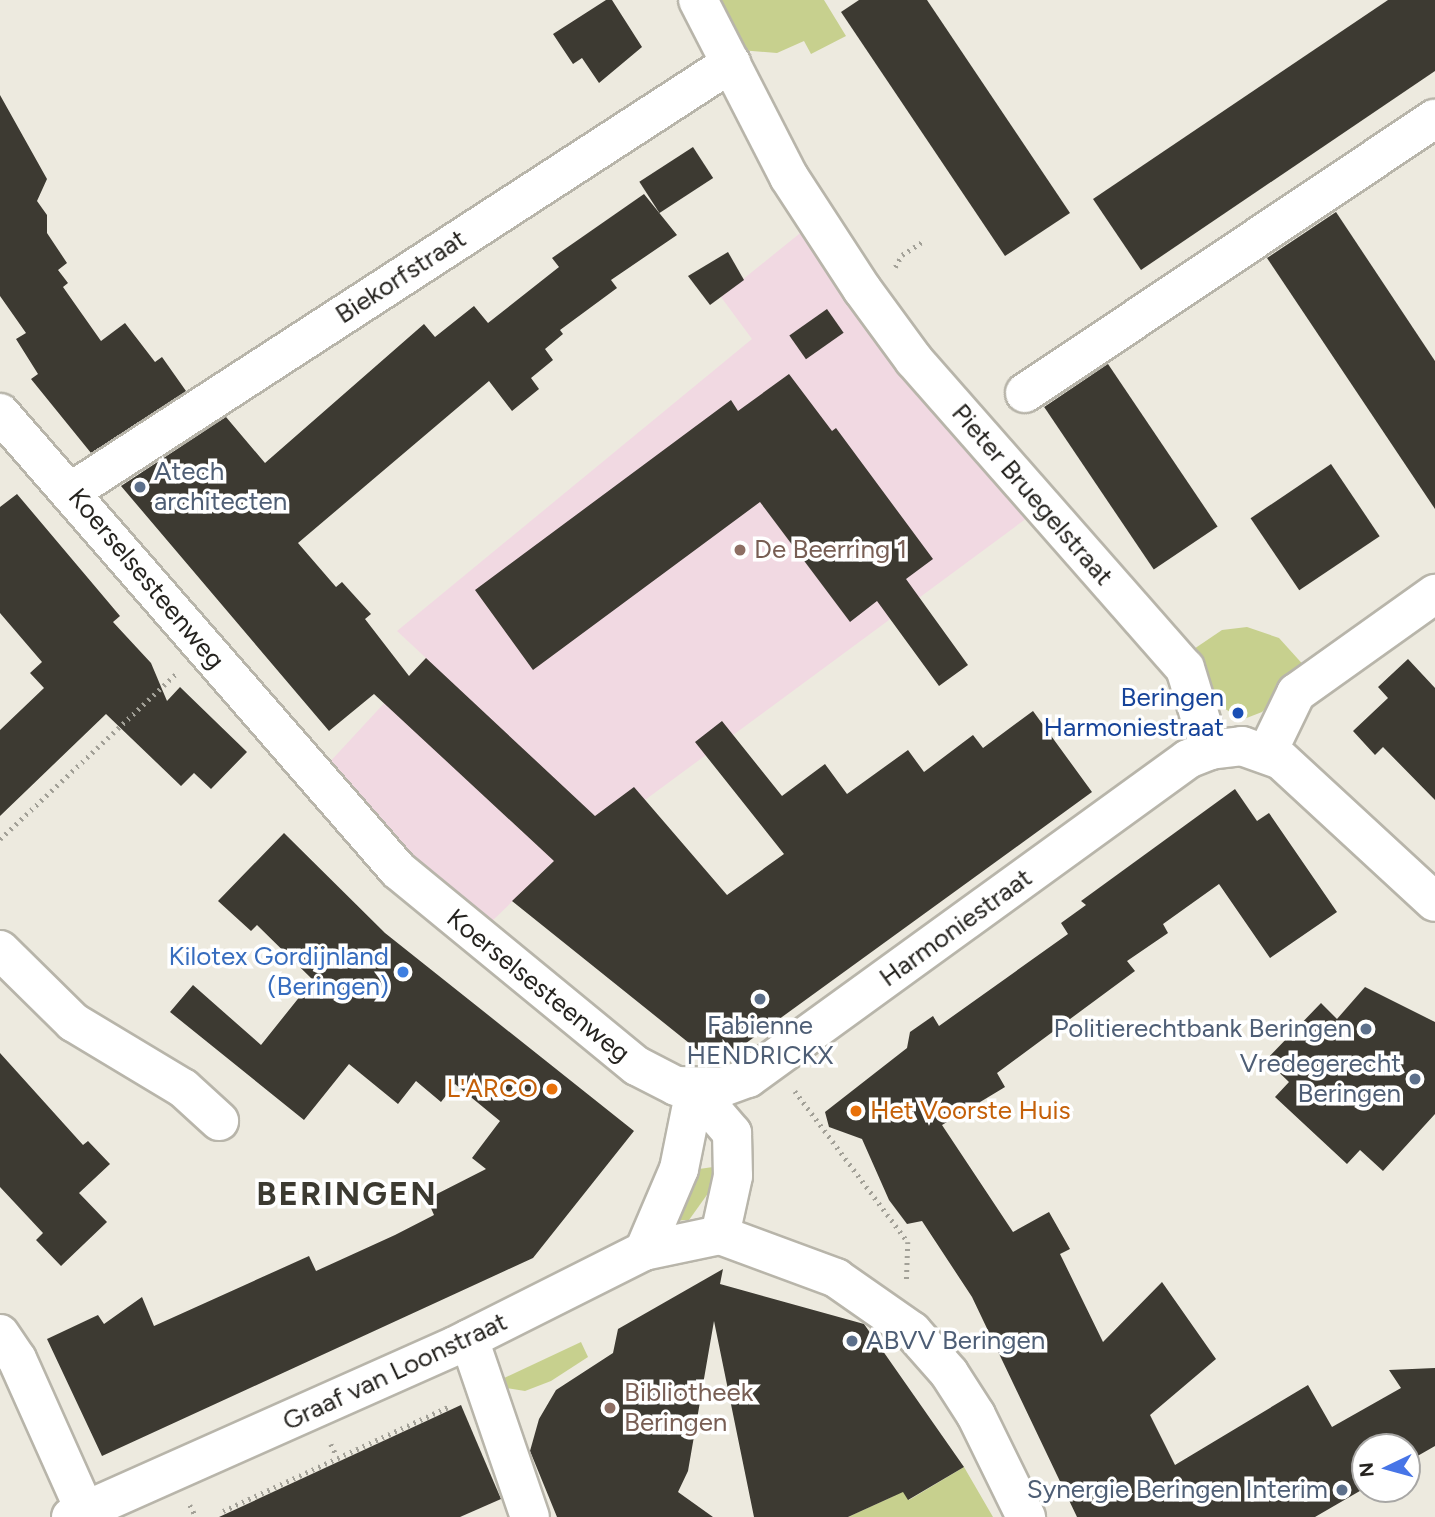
<!DOCTYPE html>
<style>
body{margin:0}
#map{position:relative;width:1435px;height:1517px;overflow:hidden;background:#edeadf;font-family:Figtree,sans-serif}
div>[style]{position:absolute}
.education>*{inset:0;background:#f1d9e2}
.green>*{inset:0;background:#c7d08e}
.building>*{inset:0;background:#3d3a32;transform-origin:0 0}
.path>*{height:4.5px;margin-top:-2.25px;transform-origin:0;background:repeating-linear-gradient(90deg,#a2a097 0 2px,transparent 0 7px)}
.roads{filter:drop-shadow(2px 0 #b8b5aa) drop-shadow(-2px 0 #b8b5aa) drop-shadow(0 2px #b8b5aa) drop-shadow(0 -2px #b8b5aa)}
.minor>*{height:38px;margin:-19px;padding:0 19px;transform-origin:19px;border-radius:19px;background:#fff}
.dots>*{width:19px;height:19px;translate:-50% -50%;box-sizing:border-box;border:4px solid #fff;border-radius:50%}
span{translate:-50% -50%;white-space:nowrap;text-align:center;line-height:1.15;-webkit-text-stroke:7px #fff;paint-order:stroke}
.street-label{font-size:26px;color:#25231f}
.service-label{font-size:26px;color:#4e5e75}
.left{translate:0 -50%;text-align:left}
.right{translate:-100% -50%;text-align:right}
.education-label{font-size:26px;color:#785e54}
.transit-label{font-size:26px;color:#164399}
.shop-label{font-size:26px;color:#366cbe}
.food-label{font-size:26px;color:#c56008}
.district-label{font-size:33px;color:#3c3a31;font-weight:700;letter-spacing:2px}
.north{position:absolute;left:1351px;top:1433px;width:70px;height:70px;box-sizing:border-box;background:#fff;border:2px solid #a8a7a5;border-radius:50%;rotate:265deg;font-size:19px;font-weight:700;line-height:28px;text-align:center;color:#25231f}
.north::after{content:'';display:block;margin:auto;width:24px;height:32px;background:#4775e7;clip-path:polygon(50% 0,100% 100%,50% 72%,0 100%)}
</style>
<div id="map">
<div class="education">
<i style="clip-path:polygon(804px 230px,906px 376px,1027px 518px,645px 800px,553px 862px,488px 925px,395px 841px,327px 765px,426px 658px,397px 631px,752px 339px,721px 297px)"></i>
</div>
<div class="green">
<i style="clip-path:polygon(714px 0,824px 0,846px 36px,811px 54px,804px 41px,777px 53px,740px 50px)"></i>
<i style="clip-path:polygon(1247px 627px,1279px 638px,1307px 669px,1262px 712px,1244px 719px,1223px 708px,1191px 651px,1222px 630px)"></i>
<i style="clip-path:polygon(713px 1167px,709px 1192px,689px 1220px,667px 1221px,699px 1169px)"></i>
<i style="clip-path:polygon(581px 1342px,588px 1357px,551px 1381px,525px 1391px,506px 1388px,502px 1379px)"></i>
<i style="clip-path:polygon(964px 1467px,993px 1517px,848px 1517px,894px 1496px,897px 1481px,909px 1500px)"></i>
</div>
<div class="building">
<i style="clip-path:polygon(606px 0,612px 0,642px 47px,599px 83px,582px 58px,573px 64px,553px 34px)"></i>
<i style="clip-path:polygon(859px 0,927px 0,1070px 213px,1005px 256px,841px 12px)"></i>
<i style="clip-path:polygon(1388px 0,1435px 0,1435px 71px,1141px 270px,1093px 199px)"></i>
<i style="clip-path:polygon(0 95px,47px 179px,37px 201px,47px 215px,47px 233px,67px 263px,58px 270px,68px 283px,63px 287px,101px 341px,125px 323px,155px 362px,162px 357px,186px 391px,91px 453px,31px 379px,38px 374px,16px 339px,26px 333px,0 296px)"></i>
<i style="left:693px;top:147px;width:37px;height:64px;rotate:57deg"></i>
<i style="clip-path:polygon(644px 194px,677px 235px,611px 280px,617px 288px,560px 330px,563px 334px,545px 349px,553px 360px,531px 378px,539px 389px,512px 411px,489px 381px,298px 543px,336px 587px,342px 582px,371px 614px,365px 619px,409px 676px,426px 658px,595px 816px,634px 787px,727px 895px,784px 854px,695px 742px,722px 721px,782px 796px,825px 764px,847px 794px,908px 750px,924px 772px,973px 735px,983px 748px,1033px 711px,1092px 792px,731px 1054px,704px 1055px,512px 901px,554px 861px,374px 694px,329px 731px,121px 486px,226px 417px,265px 463px,424px 324px,435px 337px,474px 306px,488px 323px,559px 267px,552px 258px)"></i>
<i style="clip-path:polygon(1336px 212px,1435px 361px,1435px 509px,1267px 258px)"></i>
<i style="clip-path:polygon(728px 252px,744px 280px,710px 305px,688px 276px)"></i>
<i style="left:827px;top:309px;width:29px;height:46px;rotate:55deg"></i>
<i style="left:1108px;top:364px;width:196px;height:77px;rotate:56deg"></i>
<i style="clip-path:polygon(789px 374px,832px 431px,836px 428px,933px 559px,906px 579px,968px 665px,939px 686px,877px 601px,850px 622px,760px 502px,533px 670px,475px 590px,731px 400px,738px 411px)"></i>
<i style="left:1331px;top:464px;width:87px;height:97px;rotate:56deg"></i>
<i style="clip-path:polygon(17px 494px,120px 616px,113px 622px,151px 663px,167px 701px,180px 687px,247px 752px,211px 789px,194px 773px,181px 786px,106px 714px,0 816px,0 730px,44px 688px,30px 673px,42px 662px,0 613px,0 507px)"></i>
<i style="clip-path:polygon(1408px 659px,1435px 688px,1435px 800px,1383px 747px,1375px 755px,1353px 731px,1388px 698px,1378px 687px)"></i>
<i style="clip-path:polygon(1235px 789px,1257px 821px,1269px 813px,1337px 912px,1270px 958px,1219px 884px,1163px 924px,1168px 933px,1127px 961px,1135px 971px,997px 1073px,1005px 1087px,942px 1125px,1013px 1232px,1049px 1212px,1070px 1249px,1060px 1254px,1103px 1342px,1162px 1282px,1216px 1359px,1150px 1415px,1175px 1465px,1308px 1385px,1332px 1427px,1401px 1388px,1389px 1370px,1435px 1368px,1435px 1446px,1407px 1462px,1407px 1447px,1365px 1447px,1365px 1488px,1315px 1517px,1077px 1517px,972px 1297px,922px 1221px,907px 1224px,889px 1200px,862px 1139px,829px 1127px,825px 1112px,907px 1048px,910px 1032px,933px 1016px,939px 1026px,1068px 934px,1061px 923px,1086px 905px,1081px 901px)"></i>
<i style="clip-path:polygon(284px 833px,385px 933px,634px 1131px,533px 1258px,102px 1456px,47px 1339px,98px 1315px,104px 1324px,142px 1297px,154px 1326px,309px 1256px,316px 1271px,395px 1235px,434px 1215px,427px 1199px,486px 1169px,472px 1158px,500px 1121px,455px 1084px,441px 1102px,416px 1081px,398px 1104px,349px 1064px,304px 1120px,170px 1012px,193px 985px,261px 1045px,313px 980px,257px 925px,251px 931px,218px 901px)"></i>
<i style="clip-path:polygon(1365px 987px,1435px 1022px,1435px 1114px,1383px 1171px,1360px 1150px,1347px 1164px,1275px 1097px,1289px 1082px,1266px 1060px,1321px 1003px,1337px 1019px)"></i>
<i style="clip-path:polygon(0 1053px,83px 1145px,88px 1141px,110px 1164px,79px 1193px,107px 1222px,61px 1266px,36px 1240px,43px 1233px,0 1187px)"></i>
<i style="clip-path:polygon(723px 1269px,720px 1284px,864px 1324px,964px 1467px,908px 1500px,903px 1492px,848px 1517px,754px 1517px,714px 1321px,688px 1471px,678px 1492px,713px 1517px,557px 1517px,530px 1451px,539px 1419px,556px 1390px,613px 1353px,618px 1329px)"></i>
<i style="clip-path:polygon(461px 1405px,501px 1499px,460px 1517px,219px 1517px)"></i>
</div>
<div class="path">
<i style="left:895px;top:267px;width:14px;rotate:-60deg"></i>
<i style="left:902px;top:255px;width:27px;rotate:-33deg"></i>
<i style="left:0;top:839px;width:241px;rotate:-43.2deg"></i>
<i style="left:795px;top:1091px;width:189px;rotate:53.2deg"></i>
<i style="left:908px;top:1242px;width:37px;rotate:92deg"></i>
<i style="left:331px;top:1444px;width:14px;rotate:65deg"></i>
<i style="left:190px;top:1505px;width:13px;rotate:63deg"></i>
<i style="left:223px;top:1511px;width:250px;rotate:-24.8deg"></i>
</div>
<div class="roads">
<div class="minor">
<i style="left:698px;top:0;width:199px;rotate:62.8deg"></i>
<i style="left:789px;top:177px;width:134px;rotate:56.9deg"></i>
<i style="left:862px;top:289px;width:88px;rotate:53.8deg"></i>
<i style="left:914px;top:360px;width:410px;rotate:48.7deg"></i>
<i style="left:1185px;top:668px;width:86px;rotate:73deg"></i>
<i style="left:1025px;top:393px;width:493px;rotate:-33.8deg"></i>
<i style="left:0;top:413px;width:606px;rotate:48.95deg"></i>
<i style="left:398px;top:870px;width:309px;rotate:39.4deg"></i>
<i style="left:637px;top:1066px;width:44px;rotate:27.1deg"></i>
<i style="left:676px;top:1086px;width:47px;rotate:1.2deg"></i>
<i style="left:723px;top:1087px;width:27px;rotate:-20deg"></i>
<i style="left:748px;top:1078px;width:543px;rotate:-35.94deg"></i>
<i style="left:1188px;top:759px;width:24px;rotate:-22deg"></i>
<i style="left:1210px;top:750px;width:32px;rotate:-7deg"></i>
<i style="left:1242px;top:746px;width:41px;rotate:19.7deg"></i>
<i style="left:1281px;top:760px;width:209px;rotate:42.7deg"></i>
<i style="left:72px;top:491px;width:786px;rotate:-33deg"></i>
<i style="left:1267px;top:753px;width:67px;rotate:-64.2deg"></i>
<i style="left:1296px;top:693px;width:171px;rotate:-35.5deg"></i>
<i style="left:0;top:950px;width:103px;rotate:44.6deg"></i>
<i style="left:73px;top:1022px;width:128px;rotate:31deg"></i>
<i style="left:183px;top:1088px;width:49px;rotate:42.5deg"></i>
<i style="left:695px;top:1090px;width:57px;rotate:49.3deg"></i>
<i style="left:732px;top:1133px;width:43px;rotate:88.7deg"></i>
<i style="left:733px;top:1176px;width:60px;rotate:102.4deg"></i>
<i style="left:644px;top:1251px;width:89px;rotate:-66.9deg"></i>
<i style="left:679px;top:1169px;width:81px;rotate:-78.6deg"></i>
<i style="left:0;top:1334px;width:30px;rotate:56deg"></i>
<i style="left:17px;top:1359px;width:167px;rotate:65.9deg"></i>
<i style="left:469px;top:1339px;width:188px;rotate:71.1deg"></i>
<i style="left:71px;top:1517px;width:420px;rotate:-24deg"></i>
<i style="left:455px;top:1346px;width:212px;rotate:-26.7deg"></i>
<i style="left:644px;top:1251px;width:78px;rotate:-11.9deg"></i>
<i style="left:720px;top:1235px;width:124px;rotate:20.3deg"></i>
<i style="left:836px;top:1278px;width:93px;rotate:34.9deg"></i>
<i style="left:912px;top:1331px;width:56px;rotate:48.6deg"></i>
<i style="left:949px;top:1373px;width:50px;rotate:57.3deg"></i>
<i style="left:976px;top:1415px;width:114px;rotate:63.9deg"></i>
</div>
</div>
<div class="dots">
<i style="left:140px;top:487px;background:#5c6f8a"></i>
<i style="left:740px;top:550px;background:#8d6e63"></i>
<i style="left:1238px;top:713px;background:#1a4fb4"></i>
<i style="left:403px;top:972px;background:#3f7fe0"></i>
<i style="left:760px;top:999px;background:#5c6f8a"></i>
<i style="left:1366px;top:1029px;background:#5c6f8a"></i>
<i style="left:1415px;top:1079px;background:#5c6f8a"></i>
<i style="left:552px;top:1089px;background:#e8710a"></i>
<i style="left:856px;top:1111px;background:#e8710a"></i>
<i style="left:852px;top:1341px;background:#5c6f8a"></i>
<i style="left:610px;top:1408px;background:#8d6e63"></i>
<i style="left:1342px;top:1490px;background:#5c6f8a"></i>
</div>
<div class="street-label">
<span style="left:401px;top:277px;rotate:-33deg">Biekorfstraat</span>
<span style="left:1032px;top:495px;rotate:49deg">Pieter Bruegelstraat</span>
<span style="left:146px;top:579px;rotate:50deg">Koerselsesteenweg</span>
<span style="left:956px;top:928px;rotate:-36deg">Harmoniestraat</span>
<span style="left:538px;top:986px;rotate:39deg">Koerselsesteenweg</span>
<span style="left:395px;top:1372px;rotate:-25deg">Graaf van Loonstraat</span>
</div>
<div class="service-label">
<span class="left" style="left:154px;top:487px">Atech<br>architecten</span>
<span style="left:760px;top:1041px">Fabienne<br>HENDRICKX</span>
<span class="right" style="left:1352px;top:1029px">Politierechtbank Beringen</span>
<span class="right" style="left:1401px;top:1079px">Vredegerecht<br>Beringen</span>
<span class="left" style="left:866px;top:1341px">ABVV Beringen</span>
<span class="right" style="left:1328px;top:1490px">Synergie Beringen Interim</span>
</div>
<div class="education-label">
<span class="left" style="left:754px;top:550px">De Beerring 1</span>
<span class="left" style="left:624px;top:1408px">Bibliotheek<br>Beringen</span>
</div>
<div class="transit-label">
<span class="right" style="left:1224px;top:713px">Beringen<br>Harmoniestraat</span>
</div>
<div class="shop-label">
<span class="right" style="left:389px;top:972px">Kilotex Gordijnland<br>(Beringen)</span>
</div>
<div class="food-label">
<span class="right" style="left:538px;top:1089px">L'ARCO</span>
<span class="left" style="left:870px;top:1111px">Het Voorste Huis</span>
</div>
<div class="district-label">
<span style="left:347px;top:1194px">BERINGEN</span>
</div>
<div class="north">N</div>
</div>
